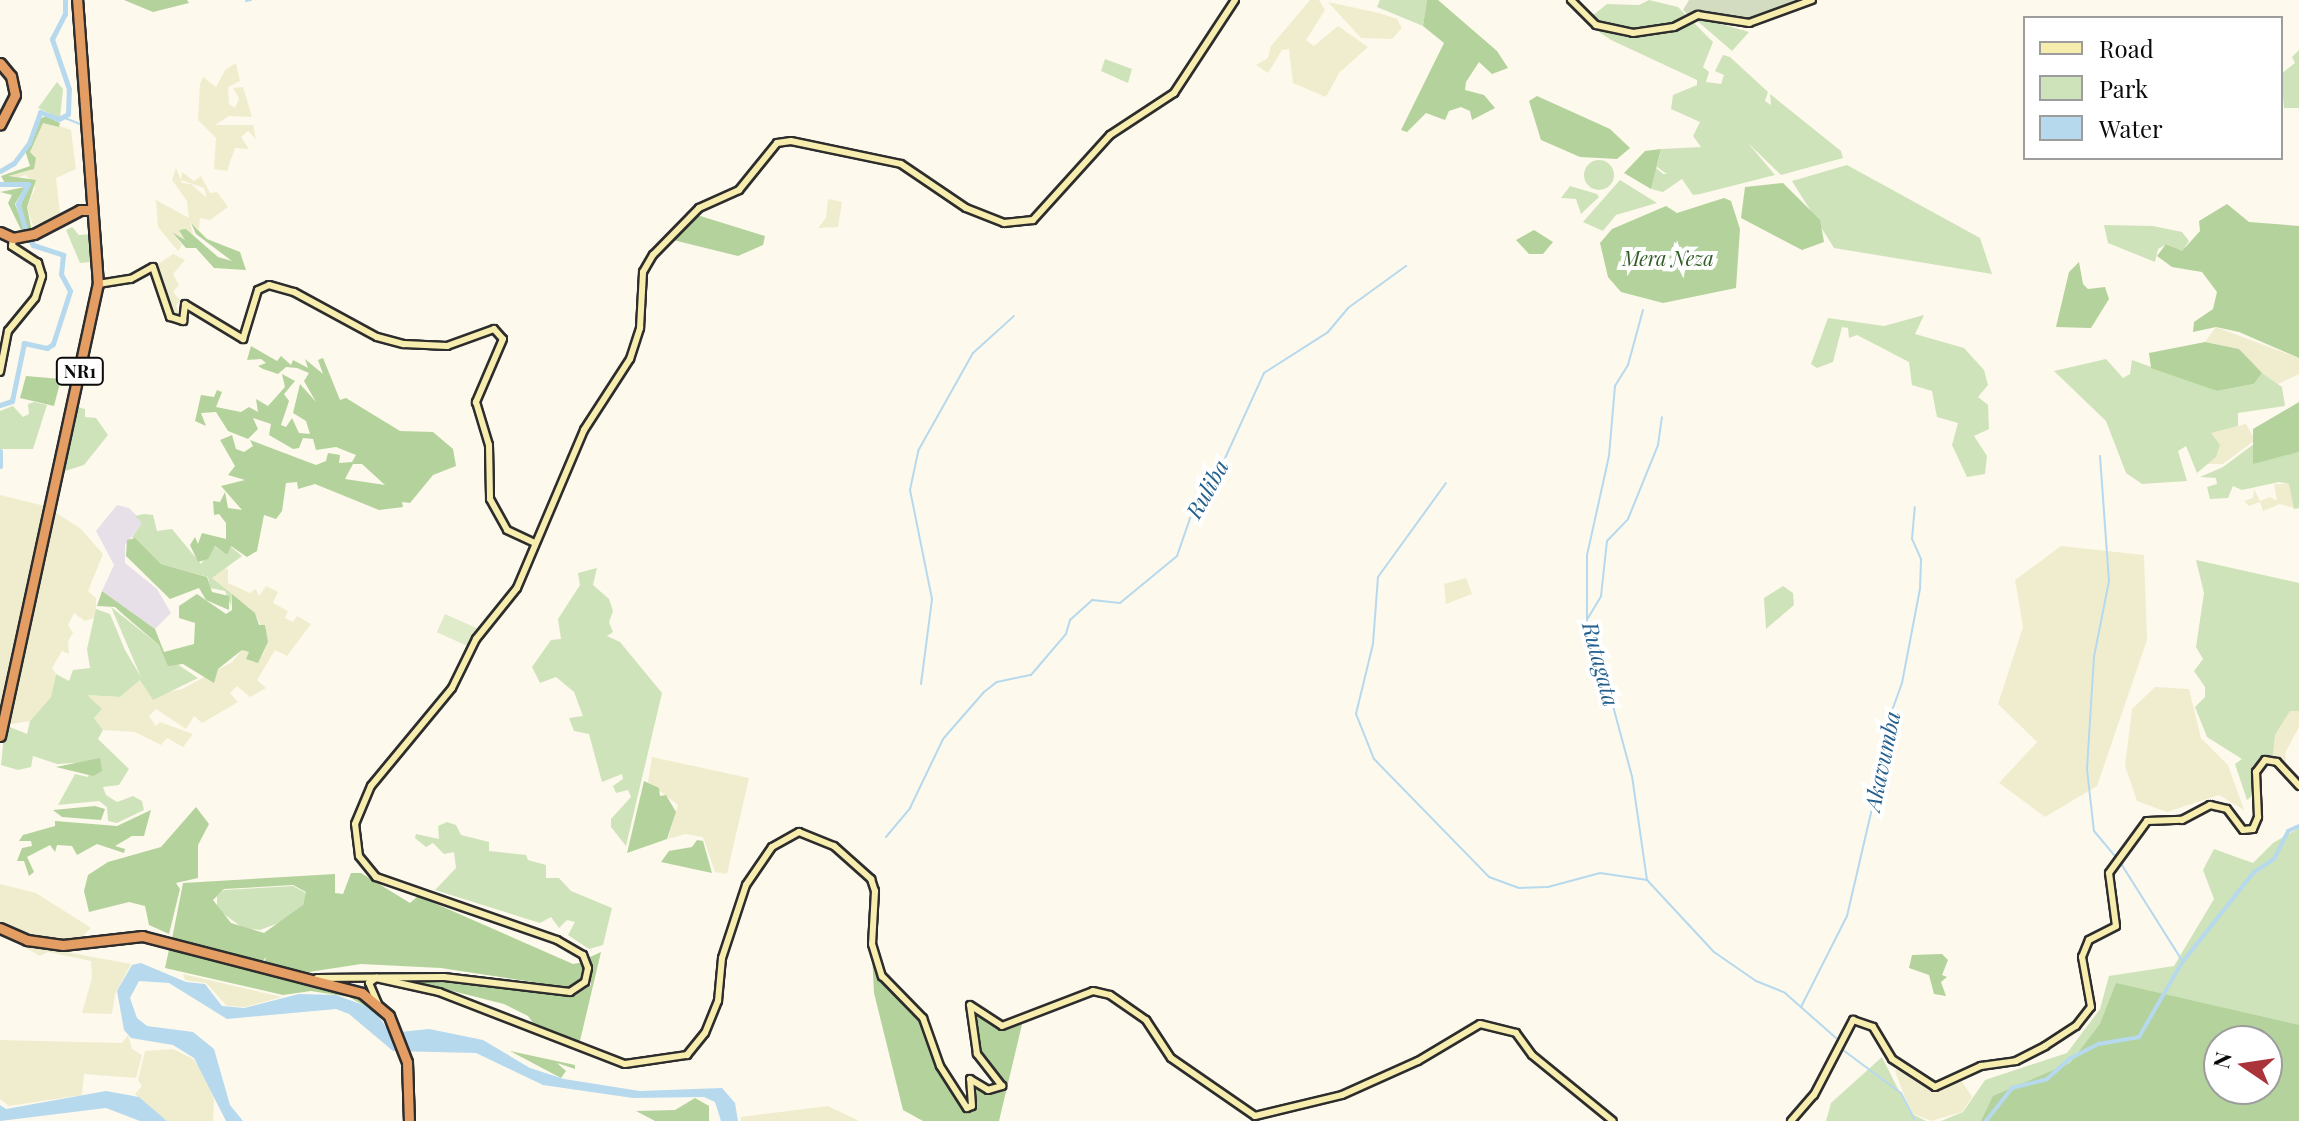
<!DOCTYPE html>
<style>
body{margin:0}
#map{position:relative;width:2299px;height:1121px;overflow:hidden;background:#fdf9ec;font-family:"Playfair Display",serif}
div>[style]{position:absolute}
.industrial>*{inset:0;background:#e8e0e9}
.farmland>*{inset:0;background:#f0edcf}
.green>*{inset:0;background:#cfe3ba}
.round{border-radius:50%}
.forest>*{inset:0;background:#b4d29b}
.cemetery>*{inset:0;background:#d3dcc0}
.pitch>*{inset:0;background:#e0ebca;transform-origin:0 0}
.water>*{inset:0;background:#b6d9ee}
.stream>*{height:2px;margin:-1px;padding:0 1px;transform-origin:1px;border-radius:1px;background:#b6d9ee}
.canal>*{height:4px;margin:-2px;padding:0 2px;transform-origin:2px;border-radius:2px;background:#b6d9ee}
.river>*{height:5px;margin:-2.5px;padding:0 2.5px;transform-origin:2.5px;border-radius:2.5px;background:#b6d9ee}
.roads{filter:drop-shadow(2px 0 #2d2d2d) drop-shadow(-2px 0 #2d2d2d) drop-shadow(0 2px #2d2d2d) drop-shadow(0 -2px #2d2d2d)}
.secondary>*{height:6px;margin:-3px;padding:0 3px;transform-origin:3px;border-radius:3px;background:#f6edae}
.highway>*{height:9px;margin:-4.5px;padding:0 4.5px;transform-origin:4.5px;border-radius:4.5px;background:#e49d63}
span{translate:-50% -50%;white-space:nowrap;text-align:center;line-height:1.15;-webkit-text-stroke:8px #fff;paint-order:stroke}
.shield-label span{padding:2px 6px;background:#fff;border:2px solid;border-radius:6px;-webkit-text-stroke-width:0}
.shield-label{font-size:18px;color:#0b0b0b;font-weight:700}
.park-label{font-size:20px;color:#2f5b24;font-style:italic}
.water-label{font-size:22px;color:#24608e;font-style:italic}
.legend{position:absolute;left:2023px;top:16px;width:260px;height:144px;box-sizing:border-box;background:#fff;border:2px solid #9d9d9d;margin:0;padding:10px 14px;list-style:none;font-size:24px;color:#0b0b0b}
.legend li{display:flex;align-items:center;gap:16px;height:40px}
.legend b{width:40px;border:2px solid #9d9d9d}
.north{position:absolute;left:2203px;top:1025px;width:80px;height:80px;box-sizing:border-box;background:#fff;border:2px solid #9d9d9d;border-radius:50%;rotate:283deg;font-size:22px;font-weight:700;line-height:32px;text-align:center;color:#0b0b0b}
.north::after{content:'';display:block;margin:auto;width:28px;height:36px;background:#ab343a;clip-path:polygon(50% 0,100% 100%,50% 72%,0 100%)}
</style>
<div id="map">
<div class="industrial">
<i style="clip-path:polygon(117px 505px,129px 508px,143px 522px,125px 545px,125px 563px,157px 589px,171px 613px,155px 629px,102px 591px,114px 565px,96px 531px)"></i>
</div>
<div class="farmland">
<i style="clip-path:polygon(1310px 0,1319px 0,1325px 10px,1306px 40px,1314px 46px,1338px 26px,1368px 47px,1339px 73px,1326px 97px,1293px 83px,1289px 49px,1282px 50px,1268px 73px,1256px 65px,1268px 58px,1271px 46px)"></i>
<i style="clip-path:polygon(1328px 2px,1379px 13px,1397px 19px,1402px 28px,1392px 39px,1361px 38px)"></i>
<i style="clip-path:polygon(236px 63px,240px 81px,228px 87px,229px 104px,235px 108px,239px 98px,233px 88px,243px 87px,252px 117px,229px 116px,215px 125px,253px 125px,256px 139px,248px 131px,241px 137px,249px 149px,235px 148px,227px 171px,214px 169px,216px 138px,198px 120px,200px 84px,203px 77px,216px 87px,225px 70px)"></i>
<i style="clip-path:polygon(43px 121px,71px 130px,76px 169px,56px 178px,60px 214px,33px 226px,27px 207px,35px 188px,26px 175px,10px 180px,8px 175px,32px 170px,35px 156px,30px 152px)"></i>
<i style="clip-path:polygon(176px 168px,182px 183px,191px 184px,207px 198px,204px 188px,181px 180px,182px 172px,194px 181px,201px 176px,210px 193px,217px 192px,228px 207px,210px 220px,200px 218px,199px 230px,190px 222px,193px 234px,179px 229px,185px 240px,171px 231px,182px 245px,178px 251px,158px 227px,156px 200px,189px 218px,187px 201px,172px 180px)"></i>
<i style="clip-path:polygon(828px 199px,842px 202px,838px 227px,818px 228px,826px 218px)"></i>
<i style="clip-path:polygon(173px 254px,185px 260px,173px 274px,179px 285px,173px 292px,180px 300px,176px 306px,182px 319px,172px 315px,155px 266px)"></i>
<i style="clip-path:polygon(2216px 327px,2299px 358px,2299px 374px,2278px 384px,2249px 364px,2239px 349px,2205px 342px)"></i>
<i style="clip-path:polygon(2246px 424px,2255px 440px,2223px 464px,2207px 464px,2210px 433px)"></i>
<i style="clip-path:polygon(2274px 484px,2290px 484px,2298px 509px,2280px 504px,2263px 511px,2260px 502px,2249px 506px,2244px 501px,2253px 498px,2254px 489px,2260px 501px,2270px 497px,2277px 501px)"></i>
<i style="clip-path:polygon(0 495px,45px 506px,0 723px)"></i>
<i style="clip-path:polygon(53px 511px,80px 528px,103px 554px,88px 591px,96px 598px,96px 617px,85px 621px,74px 613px,68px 625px,73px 633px,68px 641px,69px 654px,62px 651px,52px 668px,56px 674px,51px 697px,30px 721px,5px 725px)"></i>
<i style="clip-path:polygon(2061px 546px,2144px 555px,2147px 640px,2097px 786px,2045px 817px,1999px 783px,2037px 742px,1998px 704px,2023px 627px,2015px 580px)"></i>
<i style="clip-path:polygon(221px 568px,228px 569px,228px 583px,250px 593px,256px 589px,259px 596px,266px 586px,278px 592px,273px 603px,288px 611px,285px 618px,293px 622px,297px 616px,311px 624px,287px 656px,275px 650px,257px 680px,266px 688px,250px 697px,237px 686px,230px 693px,238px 702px,202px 723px,194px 716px,186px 729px,156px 709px,149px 716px,156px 726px,160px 722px,193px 734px,183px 747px,167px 738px,161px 745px,135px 732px,103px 730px,94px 718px,98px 705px,86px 695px,120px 697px,141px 679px,155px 695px,182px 689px,232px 662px,242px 650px,262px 656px,268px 642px,255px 613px,212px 578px)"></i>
<i style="clip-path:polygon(1466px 578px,1472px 594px,1446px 604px,1444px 584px)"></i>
<i style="clip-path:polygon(2155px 687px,2189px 689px,2201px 738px,2228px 765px,2244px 810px,2219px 795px,2167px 812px,2137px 801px,2125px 766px,2132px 709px)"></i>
<i style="clip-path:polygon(2290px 711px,2299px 711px,2299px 727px,2285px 753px,2286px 764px,2273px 756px,2275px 735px)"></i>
<i style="clip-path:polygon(652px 757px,749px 778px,727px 874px,715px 872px,703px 837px,685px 834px,668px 839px,678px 805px,648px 782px)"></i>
<i style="clip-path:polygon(0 884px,36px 893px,91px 928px,78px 941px,68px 942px,8px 929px,0 923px)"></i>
<i style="clip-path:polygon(17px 943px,131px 964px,115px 994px,112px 1014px,82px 1013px,92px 978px,91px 961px,48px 952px,40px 956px)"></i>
<i style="clip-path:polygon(183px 974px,282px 997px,245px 1007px,227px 1006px,206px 983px,185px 980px)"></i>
<i style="clip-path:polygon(128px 1035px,132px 1049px,142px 1055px,136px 1078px,84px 1074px,82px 1095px,9px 1106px,0 1099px,0 1040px,122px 1043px)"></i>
<i style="clip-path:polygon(173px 1049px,193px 1059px,204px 1074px,214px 1099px,213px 1121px,167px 1121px,135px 1094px,142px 1086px,138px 1080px,145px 1051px)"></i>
<i style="clip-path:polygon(1899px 1068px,1933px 1089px,1961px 1080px,1972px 1097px,1962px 1112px,1931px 1121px,1911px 1113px,1895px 1071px)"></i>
<i style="clip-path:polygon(828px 1106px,859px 1121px,741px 1121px,741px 1117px)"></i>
</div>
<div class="green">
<i style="clip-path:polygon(1380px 0,1427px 0,1423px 26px,1377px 7px)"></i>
<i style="clip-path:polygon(1649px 0,1678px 7px,1713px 42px,1703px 67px,1709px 72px,1706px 82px,1721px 84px,1724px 75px,1715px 71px,1723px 55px,1730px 57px,1768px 92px,1765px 101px,1771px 105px,1770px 94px,1841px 151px,1843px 158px,1781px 175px,1748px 143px,1775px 175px,1700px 194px,1693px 195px,1682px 179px,1663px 192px,1651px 189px,1656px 168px,1663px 174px,1667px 174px,1657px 167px,1661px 149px,1701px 147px,1693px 136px,1700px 122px,1671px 109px,1673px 95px,1697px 85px,1697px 80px,1611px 40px,1593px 28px,1592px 16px,1607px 4px,1639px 5px)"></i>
<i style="clip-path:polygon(1700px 18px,1749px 32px,1732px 51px,1695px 19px)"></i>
<i style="clip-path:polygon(2299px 50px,2299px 108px,2284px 108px,2281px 74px,2295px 63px,2292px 57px)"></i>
<i style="clip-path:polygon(1105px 59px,1132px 69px,1128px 83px,1101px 71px)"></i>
<i style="clip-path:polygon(57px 82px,63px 89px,60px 118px,38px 108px)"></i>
<i class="round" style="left:1584px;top:160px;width:30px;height:30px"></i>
<i style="clip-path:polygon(1847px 165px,1980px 238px,1992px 274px,1834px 248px,1792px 181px)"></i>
<i style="clip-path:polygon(1620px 180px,1657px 203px,1616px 215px,1603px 231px,1583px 222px)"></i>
<i style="clip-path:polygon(1570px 186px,1597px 194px,1599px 197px,1581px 214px,1576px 199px,1561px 198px)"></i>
<i style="clip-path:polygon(2104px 225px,2153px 226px,2182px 232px,2189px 241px,2182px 252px,2167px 244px,2158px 249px,2155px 262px,2108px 243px)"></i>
<i style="clip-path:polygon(72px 227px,79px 235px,94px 234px,94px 269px,90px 262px,80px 263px,66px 230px)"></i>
<i style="clip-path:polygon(1924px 315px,1915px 334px,1964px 348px,1984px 370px,1988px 385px,1978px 397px,1988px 405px,1989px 429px,1974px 436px,1987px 456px,1985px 474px,1967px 477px,1952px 445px,1958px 423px,1937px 417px,1932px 391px,1912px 385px,1909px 362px,1857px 335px,1849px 338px,1848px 328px,1842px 327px,1833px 362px,1817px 368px,1811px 364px,1828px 318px,1884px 326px)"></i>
<i style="clip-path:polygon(2106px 359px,2123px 378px,2130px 374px,2132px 360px,2217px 391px,2254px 384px,2262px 373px,2282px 387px,2285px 406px,2238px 413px,2238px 426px,2211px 433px,2220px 445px,2216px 457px,2197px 473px,2186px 446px,2178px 451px,2187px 481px,2142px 484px,2126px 473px,2106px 421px,2054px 371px)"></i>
<i style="clip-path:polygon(34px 402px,47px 405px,33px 449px,0 449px,0 411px,13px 406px,23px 417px,29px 414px,28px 404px)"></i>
<i style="clip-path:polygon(77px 407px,85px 409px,85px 417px,96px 418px,108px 435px,84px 465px,62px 472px)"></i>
<i style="clip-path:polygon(2254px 444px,2253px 463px,2299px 452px,2299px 508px,2294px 509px,2289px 484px,2279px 482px,2242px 490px,2233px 486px,2228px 498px,2210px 499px,2207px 487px,2217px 484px,2216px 478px,2200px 477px,2223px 467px)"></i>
<i style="clip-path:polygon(144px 514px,153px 515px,157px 531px,172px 529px,201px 564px,214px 546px,227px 555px,230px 546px,242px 556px,212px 578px,232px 594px,231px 606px,225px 591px,210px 588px,208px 577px,161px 564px,132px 537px,142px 523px,135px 516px)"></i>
<i style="clip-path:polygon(2196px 560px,2299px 583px,2299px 711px,2290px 711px,2275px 735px,2273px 756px,2258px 759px,2252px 796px,2247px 800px,2235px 764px,2242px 759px,2207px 737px,2195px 707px,2205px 697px,2205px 687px,2194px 671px,2203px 659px,2196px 647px,2204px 593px)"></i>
<i style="clip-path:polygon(597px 568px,593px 585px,609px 599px,613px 611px,609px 622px,613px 632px,607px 636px,620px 642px,662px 693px,626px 846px,611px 827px,611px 819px,631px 797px,628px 790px,616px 793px,613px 786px,623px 779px,622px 774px,602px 782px,589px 734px,574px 731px,569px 718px,583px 716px,574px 692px,556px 677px,540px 683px,532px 667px,551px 640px,561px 639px,558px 619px,580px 585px,578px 573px)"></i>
<i style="clip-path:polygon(1783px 586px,1793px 593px,1794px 605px,1766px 629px,1764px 598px)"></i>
<i style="clip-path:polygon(111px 607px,159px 645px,165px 656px,198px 678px,153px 700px,140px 680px,120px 697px,87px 695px,102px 709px,94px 718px,103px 730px,98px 739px,129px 769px,119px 785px,103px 787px,106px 795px,117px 802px,133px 796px,142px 801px,144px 810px,117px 823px,108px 821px,107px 807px,99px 801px,58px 805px,75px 774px,88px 777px,92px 762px,57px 764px,33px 756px,31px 767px,18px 770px,1px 765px,5px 725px,27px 734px,30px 721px,51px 697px,56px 674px,69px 681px,73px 670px,90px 668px,87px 649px,96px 609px,110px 614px,125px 650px,141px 677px)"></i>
<i style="clip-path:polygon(447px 822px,456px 825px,461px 835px,489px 842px,489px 851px,526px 855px,528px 860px,546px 865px,546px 878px,559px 878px,571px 891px,612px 908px,603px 945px,589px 949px,568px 935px,575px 922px,567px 920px,559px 928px,551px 917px,540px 923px,435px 890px,456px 868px,454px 852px,444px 854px,433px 843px,426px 847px,415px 838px,416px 834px,439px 839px,438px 826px)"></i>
<i style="clip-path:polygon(evenodd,2299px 828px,2299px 1121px,1941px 1121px,1963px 1112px,1985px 1080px,2067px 1053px,2100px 1009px,2109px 976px,2174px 966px,2214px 899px,2203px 870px,2214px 849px,2253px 863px,2273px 843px,2299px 828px,2219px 1041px,2267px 1041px,2267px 1089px,2219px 1089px,2219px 1041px)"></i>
<i style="clip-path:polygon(293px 886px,306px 893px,303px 905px,284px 921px,260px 930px,243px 928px,217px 909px,217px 896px,224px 890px)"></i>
<i style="clip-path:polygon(1882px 1057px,1910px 1113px,1926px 1121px,1826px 1121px,1831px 1103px)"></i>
</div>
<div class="forest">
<i style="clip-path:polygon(124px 0,187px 0,189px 3px,153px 12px)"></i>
<i style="clip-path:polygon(1427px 0,1438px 0,1497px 51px,1508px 68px,1492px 74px,1479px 62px,1466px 82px,1465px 90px,1484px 95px,1495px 108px,1472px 120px,1470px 111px,1461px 107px,1449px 111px,1445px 120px,1426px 113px,1407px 132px,1401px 130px,1444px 43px,1423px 26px)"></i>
<i style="clip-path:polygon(1537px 96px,1610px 129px,1630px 148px,1617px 159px,1580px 157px,1541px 140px,1529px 101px)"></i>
<i style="clip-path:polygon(46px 116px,60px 123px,59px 127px,43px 123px,30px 152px,36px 158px,34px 169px,8px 176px,36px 180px,27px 207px,32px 232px,23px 234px,8px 203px,12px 195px,0 192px,25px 187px,15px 204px,25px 230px,21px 205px,30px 182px,6px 185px,1px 176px,30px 166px,24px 147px,32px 141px,37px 120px)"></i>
<i style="clip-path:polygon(1661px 149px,1651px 189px,1624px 173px,1645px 151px)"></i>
<i style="clip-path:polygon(1783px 183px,1820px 220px,1824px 242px,1802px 250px,1741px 218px,1745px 187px)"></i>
<i style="clip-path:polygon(1724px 198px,1731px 201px,1740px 229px,1736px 288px,1663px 303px,1621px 292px,1608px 277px,1600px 243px,1612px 229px,1666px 206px,1677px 213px)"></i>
<i style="clip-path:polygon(2227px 204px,2249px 222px,2299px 226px,2299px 358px,2239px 332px,2216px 327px,2193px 332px,2194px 322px,2213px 309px,2217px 292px,2202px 272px,2172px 267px,2157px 256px,2166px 244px,2182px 251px,2200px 231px,2199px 221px)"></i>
<i style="clip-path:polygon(697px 215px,765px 236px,763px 245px,738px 256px,673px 240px)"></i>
<i style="clip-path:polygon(191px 223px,207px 239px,240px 252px,246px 270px,214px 268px,196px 248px,186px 248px,172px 232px,185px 240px,179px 230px,186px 229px,218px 257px,232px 261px,196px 234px)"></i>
<i style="clip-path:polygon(1534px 230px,1553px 242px,1543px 254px,1529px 254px,1516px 240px)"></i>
<i style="clip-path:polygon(2079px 262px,2083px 284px,2088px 289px,2105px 287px,2109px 299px,2091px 328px,2056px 327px,2069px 272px)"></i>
<i style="clip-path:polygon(2205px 342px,2239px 349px,2262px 373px,2254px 384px,2217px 391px,2151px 368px,2149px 353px)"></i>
<i style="clip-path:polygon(evenodd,251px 346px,277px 361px,281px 356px,291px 365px,293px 360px,308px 368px,305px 359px,323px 374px,318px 360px,323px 358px,340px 400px,346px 398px,400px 431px,433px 432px,453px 449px,456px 466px,433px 475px,410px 503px,402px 502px,403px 507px,379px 510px,315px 484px,298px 489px,297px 482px,286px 483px,282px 511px,276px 519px,264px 515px,257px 551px,247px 557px,231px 546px,227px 555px,215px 546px,208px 559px,198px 562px,190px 545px,195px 537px,198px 544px,202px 533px,226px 539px,226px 523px,219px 514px,214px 515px,213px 501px,220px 502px,225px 492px,228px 508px,242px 510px,221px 486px,245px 480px,228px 475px,235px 466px,220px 440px,232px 435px,236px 449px,244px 452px,253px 446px,250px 440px,316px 465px,326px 461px,328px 453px,340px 455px,339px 463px,352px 462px,356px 455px,336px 447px,316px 450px,313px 439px,303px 438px,299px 448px,293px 449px,269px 435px,271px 424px,253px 418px,258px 429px,248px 439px,228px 431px,216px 412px,201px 413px,206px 426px,195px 421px,201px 395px,214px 397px,217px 390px,222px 392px,216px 407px,241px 412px,249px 407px,258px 412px,256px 399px,268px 406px,285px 387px,282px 374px,295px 381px,284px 394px,289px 401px,281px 425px,286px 427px,292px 418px,299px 433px,310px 434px,306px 421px,293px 413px,300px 384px,316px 402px,304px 381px,309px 373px,297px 368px,286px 367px,278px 374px,263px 369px,258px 366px,266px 363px,261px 359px,247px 360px,251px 346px,353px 464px,362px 464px,385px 485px,345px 479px,353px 464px)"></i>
<i style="clip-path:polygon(26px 376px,61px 379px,54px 406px,20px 398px)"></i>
<i style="clip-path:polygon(2299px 402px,2299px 452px,2253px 464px,2253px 429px)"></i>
<i style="clip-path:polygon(135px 538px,161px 564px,207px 577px,212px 592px,229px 596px,229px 610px,206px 600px,199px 588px,170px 599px,126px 556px,127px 540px)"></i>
<i style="clip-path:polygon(102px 591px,155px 629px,164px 652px,194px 644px,195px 623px,179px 618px,179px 606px,197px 594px,226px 614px,232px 610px,232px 594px,255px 613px,259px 625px,265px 625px,268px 642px,258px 663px,246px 659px,249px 652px,242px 650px,218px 669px,214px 683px,183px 664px,168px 666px,159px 645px,125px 616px,115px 607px,97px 606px)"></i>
<i style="clip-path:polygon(100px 758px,102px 771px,93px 776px,56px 767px)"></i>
<i style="clip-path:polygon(644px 781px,659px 788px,660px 796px,666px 795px,676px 812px,667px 839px,627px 853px)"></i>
<i style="clip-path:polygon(95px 806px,105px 809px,101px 820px,62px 817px,53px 810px)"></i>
<i style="clip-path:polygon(196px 807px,209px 824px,198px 845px,198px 878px,176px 883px,180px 889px,169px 934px,149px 925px,145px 906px,129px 902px,89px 912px,84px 891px,88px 875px,108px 862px,161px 847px)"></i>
<i style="clip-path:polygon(151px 810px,144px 836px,132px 836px,115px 846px,125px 849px,124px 853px,97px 844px,77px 855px,72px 846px,57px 845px,55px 852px,50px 845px,27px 857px,34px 872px,29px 876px,24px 861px,17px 861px,22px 848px,32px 846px,31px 841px,19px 841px,23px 835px,55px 826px,55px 821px,117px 826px)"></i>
<i style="clip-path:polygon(697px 840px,703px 841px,712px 873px,661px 862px,669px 851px,692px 847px)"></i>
<i style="clip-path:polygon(evenodd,351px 873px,361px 873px,410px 903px,418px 896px,573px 964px,585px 962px,583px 981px,574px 987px,559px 986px,441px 968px,361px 964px,309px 972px,264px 963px,266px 957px,261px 963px,237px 958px,172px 939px,183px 883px,335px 874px,335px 893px,343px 894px,351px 873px,293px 885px,306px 892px,303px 905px,264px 933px,231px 923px,213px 900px,224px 889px,293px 885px)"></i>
<i style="clip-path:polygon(170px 945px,361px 994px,388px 1019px,349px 997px,311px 991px,283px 995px,165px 968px)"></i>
<i style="clip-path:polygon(601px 952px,579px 1045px,539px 1031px,528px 1016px,504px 1004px,397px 977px,573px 997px,591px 985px,590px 957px)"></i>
<i style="clip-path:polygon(1942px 954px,1948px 960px,1942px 975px,1947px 977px,1941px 982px,1946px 996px,1934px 994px,1929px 975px,1909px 968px,1912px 955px)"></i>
<i style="clip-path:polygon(872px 955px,889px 989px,918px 1013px,965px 1110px,974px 1107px,971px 1081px,991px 1091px,1004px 1084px,978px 1051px,972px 1006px,996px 1027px,1024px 1016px,999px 1121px,923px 1121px,903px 1110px,874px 993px)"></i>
<i style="clip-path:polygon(evenodd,2116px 983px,2299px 1025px,2299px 1121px,1981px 1121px,1993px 1096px,2070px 1063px,2100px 1024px,2116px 983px,2267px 1041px,2267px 1089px,2219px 1089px,2219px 1041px,2267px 1041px)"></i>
<i style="clip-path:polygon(510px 1051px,575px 1065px,575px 1069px,557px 1063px,566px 1071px,561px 1078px)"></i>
<i style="clip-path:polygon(695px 1098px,709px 1106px,709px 1121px,655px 1121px,636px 1111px,675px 1110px)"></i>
</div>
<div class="cemetery">
<i style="clip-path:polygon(1689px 0,1810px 0,1743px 23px,1688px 15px,1683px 10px)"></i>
</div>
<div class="pitch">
<i style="left:445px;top:614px;width:36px;height:20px;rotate:24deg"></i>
</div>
<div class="water">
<i style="clip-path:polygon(141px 963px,186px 982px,205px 984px,222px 1006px,244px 1008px,299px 994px,336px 995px,374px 1009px,390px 1033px,429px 1029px,483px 1040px,530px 1068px,564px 1079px,640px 1091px,722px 1088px,735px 1103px,738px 1121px,721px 1121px,715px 1102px,704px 1097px,633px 1098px,543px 1085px,476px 1053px,393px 1051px,349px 1014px,336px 1009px,227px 1019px,169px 983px,139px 981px,130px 998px,137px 1018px,147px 1026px,193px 1032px,214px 1049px,230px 1105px,243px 1121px,226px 1121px,194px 1058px,173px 1045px,131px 1038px,124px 1030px,117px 991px,132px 965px)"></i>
<i style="clip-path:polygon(106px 1091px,139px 1097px,167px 1121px,140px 1121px,106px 1108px,0 1121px,0 1105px,6px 1109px)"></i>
</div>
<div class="stream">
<i style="left:246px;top:1px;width:5px;rotate:-11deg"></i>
<i style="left:65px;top:118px;width:16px;rotate:22deg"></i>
<i style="left:1643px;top:310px;width:57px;rotate:105.3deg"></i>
<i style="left:1628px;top:365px;width:25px;rotate:122deg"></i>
<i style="left:1615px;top:386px;width:70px;rotate:94.9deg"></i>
<i style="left:1609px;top:456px;width:101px;rotate:102.5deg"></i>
<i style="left:1587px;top:555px;width:75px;rotate:90deg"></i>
<i style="left:1587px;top:630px;width:16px;rotate:55deg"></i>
<i style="left:1596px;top:643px;width:138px;rotate:74.9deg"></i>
<i style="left:1632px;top:776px;width:105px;rotate:81.8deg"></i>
<i style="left:2100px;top:456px;width:125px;rotate:85.9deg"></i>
<i style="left:2109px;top:581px;width:77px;rotate:101.2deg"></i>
<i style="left:2094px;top:657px;width:112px;rotate:93.6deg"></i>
<i style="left:2087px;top:769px;width:62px;rotate:83.6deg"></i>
<i style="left:2094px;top:831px;width:34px;rotate:50deg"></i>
<i style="left:1446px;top:483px;width:116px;rotate:125.9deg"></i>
<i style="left:1378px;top:577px;width:67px;rotate:94.3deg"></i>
<i style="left:1373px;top:644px;width:72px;rotate:103.7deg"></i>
<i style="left:1356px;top:714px;width:48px;rotate:68.2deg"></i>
<i style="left:1374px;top:759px;width:165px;rotate:45.7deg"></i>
<i style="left:1489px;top:877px;width:32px;rotate:20deg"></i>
<i style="left:1519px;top:888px;width:29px;rotate:-2deg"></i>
<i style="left:1548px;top:887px;width:54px;rotate:-15.1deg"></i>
<i style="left:1600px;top:873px;width:48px;rotate:8.5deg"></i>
<i style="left:1647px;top:880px;width:98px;rotate:47.1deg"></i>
<i style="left:1714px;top:952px;width:51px;rotate:34.6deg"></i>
<i style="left:1756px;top:981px;width:31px;rotate:22deg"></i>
<i style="left:1785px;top:993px;width:68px;rotate:41.4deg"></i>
<i style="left:1588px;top:618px;width:26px;rotate:-59deg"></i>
<i style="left:1601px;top:596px;width:55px;rotate:-83.8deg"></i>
<i style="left:1607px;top:541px;width:30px;rotate:-46deg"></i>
<i style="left:1628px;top:519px;width:80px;rotate:-67.9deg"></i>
<i style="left:1658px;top:445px;width:28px;rotate:-82deg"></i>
<i style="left:921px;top:684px;width:86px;rotate:-82.6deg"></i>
<i style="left:932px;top:599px;width:111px;rotate:-101.4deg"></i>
<i style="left:910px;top:490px;width:40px;rotate:-78deg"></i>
<i style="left:918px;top:451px;width:112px;rotate:-60.7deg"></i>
<i style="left:973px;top:353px;width:55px;rotate:-42.1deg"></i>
<i style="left:886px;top:837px;width:38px;rotate:-50deg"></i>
<i style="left:910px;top:808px;width:76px;rotate:-64.4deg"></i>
<i style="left:943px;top:739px;width:62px;rotate:-48.9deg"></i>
<i style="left:984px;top:692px;width:16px;rotate:-38deg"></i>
<i style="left:997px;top:682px;width:35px;rotate:-12deg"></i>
<i style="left:1031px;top:675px;width:54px;rotate:-49.5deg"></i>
<i style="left:1066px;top:634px;width:15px;rotate:-74deg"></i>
<i style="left:1070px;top:620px;width:30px;rotate:-42deg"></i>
<i style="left:1092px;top:600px;width:28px;rotate:6deg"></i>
<i style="left:1120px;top:603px;width:74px;rotate:-39.5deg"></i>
<i style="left:1177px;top:556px;width:52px;rotate:-70.9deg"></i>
<i style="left:1194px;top:507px;width:23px;rotate:-45deg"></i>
<i style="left:1210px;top:491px;width:130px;rotate:-65.4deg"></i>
<i style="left:1264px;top:373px;width:76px;rotate:-32.6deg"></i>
<i style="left:1328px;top:332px;width:31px;rotate:-50deg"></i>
<i style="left:1348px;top:308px;width:72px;rotate:-35.9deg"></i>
<i style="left:2120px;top:862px;width:118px;rotate:57.8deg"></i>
<i style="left:1801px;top:1007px;width:102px;rotate:-63.2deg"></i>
<i style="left:1847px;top:916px;width:154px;rotate:-76.9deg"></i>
<i style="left:1882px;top:766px;width:30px;rotate:-88deg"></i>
<i style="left:1883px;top:736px;width:56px;rotate:-70.3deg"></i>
<i style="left:1902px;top:683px;width:96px;rotate:-79.2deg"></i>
<i style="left:1920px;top:589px;width:30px;rotate:-88deg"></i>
<i style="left:1921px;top:559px;width:22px;rotate:-114deg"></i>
<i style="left:1912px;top:539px;width:32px;rotate:-85deg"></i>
<i style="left:1843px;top:1050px;width:72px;rotate:36.6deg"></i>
<i style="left:1901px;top:1093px;width:31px;rotate:63deg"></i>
</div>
<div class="canal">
<i style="left:1986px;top:1121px;width:42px;rotate:-51.8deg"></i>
<i style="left:2012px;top:1088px;width:36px;rotate:-14deg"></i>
<i style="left:2047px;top:1079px;width:30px;rotate:-42deg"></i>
<i style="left:2069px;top:1059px;width:34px;rotate:-27deg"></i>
<i style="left:2099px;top:1044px;width:41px;rotate:-9.9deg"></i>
<i style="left:2139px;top:1037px;width:84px;rotate:-60.1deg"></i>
<i style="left:2181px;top:964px;width:116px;rotate:-51.6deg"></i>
<i style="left:2253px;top:873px;width:25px;rotate:-34deg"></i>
<i style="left:2274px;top:859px;width:31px;rotate:-63deg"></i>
<i style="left:2288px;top:831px;width:12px;rotate:-24deg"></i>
</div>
<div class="river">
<i style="left:0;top:171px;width:16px;rotate:-30deg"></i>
<i style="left:14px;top:163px;width:25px;rotate:-53deg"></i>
<i style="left:29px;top:143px;width:33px;rotate:-70deg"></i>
<i style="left:40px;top:112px;width:20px;rotate:20deg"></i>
<i style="left:59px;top:119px;width:10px;rotate:-29deg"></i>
<i style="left:68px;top:114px;width:25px;rotate:-88deg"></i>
<i style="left:69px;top:89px;width:53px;rotate:-108.8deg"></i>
<i style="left:52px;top:39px;width:28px;rotate:-63deg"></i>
<i style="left:65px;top:14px;width:14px;rotate:-90deg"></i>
<i style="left:0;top:184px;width:28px"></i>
<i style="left:28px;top:184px;width:22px;rotate:117deg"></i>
<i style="left:18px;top:204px;width:29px;rotate:74deg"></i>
<i style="left:26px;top:232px;width:15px;rotate:62deg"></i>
<i style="left:33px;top:245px;width:32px;rotate:18deg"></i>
<i style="left:63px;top:255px;width:19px;rotate:96deg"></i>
<i style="left:61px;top:274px;width:19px;rotate:62deg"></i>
<i style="left:70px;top:291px;width:56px;rotate:107.8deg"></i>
<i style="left:53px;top:344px;width:7px;rotate:146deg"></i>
<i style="left:47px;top:348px;width:24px;rotate:-168deg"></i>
<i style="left:24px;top:343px;width:59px;rotate:101.7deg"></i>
<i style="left:12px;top:401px;width:13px;rotate:162deg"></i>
<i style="left:0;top:451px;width:15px;rotate:90deg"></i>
</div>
<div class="roads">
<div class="secondary">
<i style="left:1571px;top:0;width:35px;rotate:45deg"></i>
<i style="left:1596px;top:25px;width:38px;rotate:12deg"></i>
<i style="left:1633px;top:33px;width:41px;rotate:-8.3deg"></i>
<i style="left:1674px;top:27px;width:27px;rotate:-27deg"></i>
<i style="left:1698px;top:15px;width:52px;rotate:8.9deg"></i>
<i style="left:1749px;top:23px;width:67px;rotate:-20.1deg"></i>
<i style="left:98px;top:284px;width:33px;rotate:-9deg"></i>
<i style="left:131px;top:279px;width:25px;rotate:-29deg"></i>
<i style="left:153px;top:267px;width:53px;rotate:71.2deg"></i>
<i style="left:170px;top:317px;width:14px;rotate:17deg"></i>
<i style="left:183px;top:321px;width:17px;rotate:-83deg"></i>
<i style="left:185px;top:304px;width:68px;rotate:31.1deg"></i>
<i style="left:243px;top:339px;width:51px;rotate:-73deg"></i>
<i style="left:258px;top:290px;width:12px;rotate:-24deg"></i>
<i style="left:269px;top:285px;width:26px;rotate:16deg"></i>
<i style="left:294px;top:292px;width:94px;rotate:28.5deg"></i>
<i style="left:377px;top:337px;width:28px;rotate:15deg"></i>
<i style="left:404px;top:344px;width:43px;rotate:2.7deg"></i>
<i style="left:447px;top:346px;width:50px;rotate:-19.9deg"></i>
<i style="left:494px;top:329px;width:13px;rotate:48deg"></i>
<i style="left:503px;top:339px;width:69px;rotate:113.2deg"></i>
<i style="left:476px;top:402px;width:45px;rotate:73.2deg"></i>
<i style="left:489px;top:445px;width:54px;rotate:88.9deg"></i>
<i style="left:490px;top:499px;width:35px;rotate:61deg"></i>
<i style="left:507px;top:530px;width:31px;rotate:25deg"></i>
<i style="left:0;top:372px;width:42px;rotate:-79deg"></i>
<i style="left:8px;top:331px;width:43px;rotate:-50.7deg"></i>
<i style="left:35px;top:298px;width:23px;rotate:-72deg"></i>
<i style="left:42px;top:276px;width:14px;rotate:-107deg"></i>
<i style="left:38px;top:263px;width:31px;rotate:-147deg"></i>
<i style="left:12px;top:246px;width:8px;rotate:-83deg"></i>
<i style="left:317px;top:978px;width:127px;rotate:-0.5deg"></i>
<i style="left:444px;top:977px;width:127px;rotate:6.8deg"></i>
<i style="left:570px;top:992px;width:18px;rotate:-34deg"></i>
<i style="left:585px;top:982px;width:14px;rotate:-78deg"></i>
<i style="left:588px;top:968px;width:14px;rotate:-111deg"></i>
<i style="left:583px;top:955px;width:30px;rotate:-150deg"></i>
<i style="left:557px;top:940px;width:192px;rotate:-160.8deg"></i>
<i style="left:376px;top:877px;width:27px;rotate:-129deg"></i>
<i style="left:359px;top:856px;width:32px;rotate:-97deg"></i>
<i style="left:355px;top:824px;width:41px;rotate:-67.2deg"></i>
<i style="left:371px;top:786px;width:127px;rotate:-50.4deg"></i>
<i style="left:452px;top:688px;width:55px;rotate:-63.9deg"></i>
<i style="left:476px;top:639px;width:65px;rotate:-51.2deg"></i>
<i style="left:517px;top:588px;width:172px;rotate:-67deg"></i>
<i style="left:584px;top:430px;width:85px;rotate:-57.1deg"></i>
<i style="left:630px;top:359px;width:33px;rotate:-72deg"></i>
<i style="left:640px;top:328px;width:56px;rotate:-86.9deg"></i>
<i style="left:643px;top:272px;width:20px;rotate:-60deg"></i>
<i style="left:653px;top:255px;width:66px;rotate:-45.6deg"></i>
<i style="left:699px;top:208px;width:44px;rotate:-24.2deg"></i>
<i style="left:739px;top:190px;width:60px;rotate:-51deg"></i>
<i style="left:777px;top:143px;width:14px;rotate:-8deg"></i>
<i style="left:791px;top:141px;width:112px;rotate:11.8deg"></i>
<i style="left:901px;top:164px;width:78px;rotate:34.1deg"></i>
<i style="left:966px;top:208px;width:41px;rotate:21.5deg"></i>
<i style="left:1004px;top:223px;width:29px;rotate:-6deg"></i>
<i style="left:1033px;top:220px;width:115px;rotate:-47.8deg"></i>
<i style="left:1110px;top:135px;width:77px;rotate:-33.3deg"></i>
<i style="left:1174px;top:93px;width:111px;rotate:-56.7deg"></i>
<i style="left:378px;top:1004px;width:23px;rotate:-113deg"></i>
<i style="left:369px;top:983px;width:9px;rotate:-36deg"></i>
<i style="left:376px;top:978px;width:65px;rotate:12.5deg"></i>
<i style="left:439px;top:992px;width:199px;rotate:21.2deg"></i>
<i style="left:625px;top:1064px;width:63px;rotate:-8.3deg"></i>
<i style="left:687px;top:1055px;width:28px;rotate:-51deg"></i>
<i style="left:705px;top:1033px;width:35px;rotate:-68deg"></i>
<i style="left:718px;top:1001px;width:43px;rotate:-84.7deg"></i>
<i style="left:722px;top:958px;width:77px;rotate:-71.8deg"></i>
<i style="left:746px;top:885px;width:46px;rotate:-55.6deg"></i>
<i style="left:772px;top:847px;width:31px;rotate:-29deg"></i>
<i style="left:799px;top:832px;width:38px;rotate:22deg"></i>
<i style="left:834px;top:846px;width:50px;rotate:41.7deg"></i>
<i style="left:871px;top:879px;width:13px;rotate:72deg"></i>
<i style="left:875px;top:891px;width:53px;rotate:93.2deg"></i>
<i style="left:872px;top:944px;width:34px;rotate:73deg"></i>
<i style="left:882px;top:976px;width:59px;rotate:45.7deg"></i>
<i style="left:923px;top:1018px;width:51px;rotate:70.5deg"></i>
<i style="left:940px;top:1066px;width:50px;rotate:57.3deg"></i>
<i style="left:967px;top:1108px;width:5px;rotate:-22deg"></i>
<i style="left:972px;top:1106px;width:27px;rotate:-94deg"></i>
<i style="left:970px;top:1079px;width:21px;rotate:31deg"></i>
<i style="left:988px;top:1090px;width:15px;rotate:-16deg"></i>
<i style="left:1002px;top:1086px;width:41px;rotate:-128deg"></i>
<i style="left:977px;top:1054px;width:49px;rotate:-98.1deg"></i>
<i style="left:970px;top:1005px;width:38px;rotate:33deg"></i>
<i style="left:1002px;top:1026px;width:97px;rotate:-21deg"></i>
<i style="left:1093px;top:991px;width:17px;rotate:13deg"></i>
<i style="left:1110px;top:995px;width:44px;rotate:34.8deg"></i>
<i style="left:1146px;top:1020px;width:45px;rotate:56.7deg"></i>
<i style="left:1171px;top:1058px;width:102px;rotate:34.6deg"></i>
<i style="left:1255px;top:1116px;width:89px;rotate:-13.6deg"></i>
<i style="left:1342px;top:1095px;width:83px;rotate:-24.1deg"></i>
<i style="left:1418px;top:1061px;width:72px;rotate:-30.8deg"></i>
<i style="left:1480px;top:1024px;width:37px;rotate:14deg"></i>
<i style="left:1516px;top:1033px;width:27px;rotate:54deg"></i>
<i style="left:1532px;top:1055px;width:104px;rotate:39.2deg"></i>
<i style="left:1791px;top:1121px;width:35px;rotate:-49deg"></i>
<i style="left:1814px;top:1095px;width:85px;rotate:-62.5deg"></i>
<i style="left:1853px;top:1020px;width:21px;rotate:19deg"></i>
<i style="left:1873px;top:1027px;width:37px;rotate:59deg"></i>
<i style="left:1892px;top:1059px;width:51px;rotate:33.1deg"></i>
<i style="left:1935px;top:1087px;width:51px;rotate:-24.5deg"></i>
<i style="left:1981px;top:1066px;width:35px;rotate:-8deg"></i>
<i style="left:2016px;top:1061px;width:33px;rotate:-27deg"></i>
<i style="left:2045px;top:1046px;width:37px;rotate:-33deg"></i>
<i style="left:2076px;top:1026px;width:24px;rotate:-52deg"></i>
<i style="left:2091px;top:1007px;width:51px;rotate:-100.2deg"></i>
<i style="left:2082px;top:957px;width:18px;rotate:-68deg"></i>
<i style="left:2089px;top:940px;width:30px;rotate:-27deg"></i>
<i style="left:2116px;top:926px;width:53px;rotate:-97.5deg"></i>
<i style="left:2109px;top:873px;width:64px;rotate:-53.8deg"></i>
<i style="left:2147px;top:821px;width:35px;rotate:-2deg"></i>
<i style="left:2182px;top:820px;width:32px;rotate:-28deg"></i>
<i style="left:2210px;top:805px;width:17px;rotate:13deg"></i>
<i style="left:2227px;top:809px;width:26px;rotate:53deg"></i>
<i style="left:2243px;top:830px;width:10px;rotate:-6deg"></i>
<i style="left:2253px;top:829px;width:13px;rotate:-67deg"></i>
<i style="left:2258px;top:817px;width:45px;rotate:-92.5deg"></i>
<i style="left:2256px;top:772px;width:15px;rotate:-53deg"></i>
<i style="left:2265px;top:760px;width:12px;rotate:9deg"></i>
<i style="left:2277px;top:762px;width:33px;rotate:47deg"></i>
</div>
<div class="highway">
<i style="left:0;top:63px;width:17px;rotate:50deg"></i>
<i style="left:11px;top:76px;width:19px;rotate:78deg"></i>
<i style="left:15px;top:95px;width:33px;rotate:117deg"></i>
<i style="left:0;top:232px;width:14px;rotate:25deg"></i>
<i style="left:13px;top:238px;width:21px;rotate:-11deg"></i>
<i style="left:34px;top:234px;width:52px;rotate:-27.6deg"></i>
<i style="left:80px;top:210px;width:12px"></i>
<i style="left:0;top:736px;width:463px;rotate:-77.8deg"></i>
<i style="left:98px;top:284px;width:285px;rotate:-94.2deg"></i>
<i style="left:0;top:928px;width:30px;rotate:24deg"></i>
<i style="left:27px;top:940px;width:36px;rotate:8deg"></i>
<i style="left:63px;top:945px;width:80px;rotate:-6.5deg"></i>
<i style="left:142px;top:936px;width:227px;rotate:14.5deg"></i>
<i style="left:362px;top:993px;width:35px;rotate:40deg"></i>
<i style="left:389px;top:1016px;width:49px;rotate:68.6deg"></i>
<i style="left:407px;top:1062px;width:59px;rotate:88.1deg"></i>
</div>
</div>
<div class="shield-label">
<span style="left:80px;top:371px">NR1</span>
</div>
<div class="park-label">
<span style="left:1668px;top:257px">Mera Neza</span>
</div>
<div class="water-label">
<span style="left:1207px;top:489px;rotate:-61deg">Ruliba</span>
<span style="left:1601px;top:664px;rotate:75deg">Rutagata</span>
<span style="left:1882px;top:761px;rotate:-78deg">Akavumba</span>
</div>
<ul class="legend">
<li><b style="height:10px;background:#f6edae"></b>Road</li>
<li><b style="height:22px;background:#cfe3ba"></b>Park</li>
<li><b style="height:22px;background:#b6d9ee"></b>Water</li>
</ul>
<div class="north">N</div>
</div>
